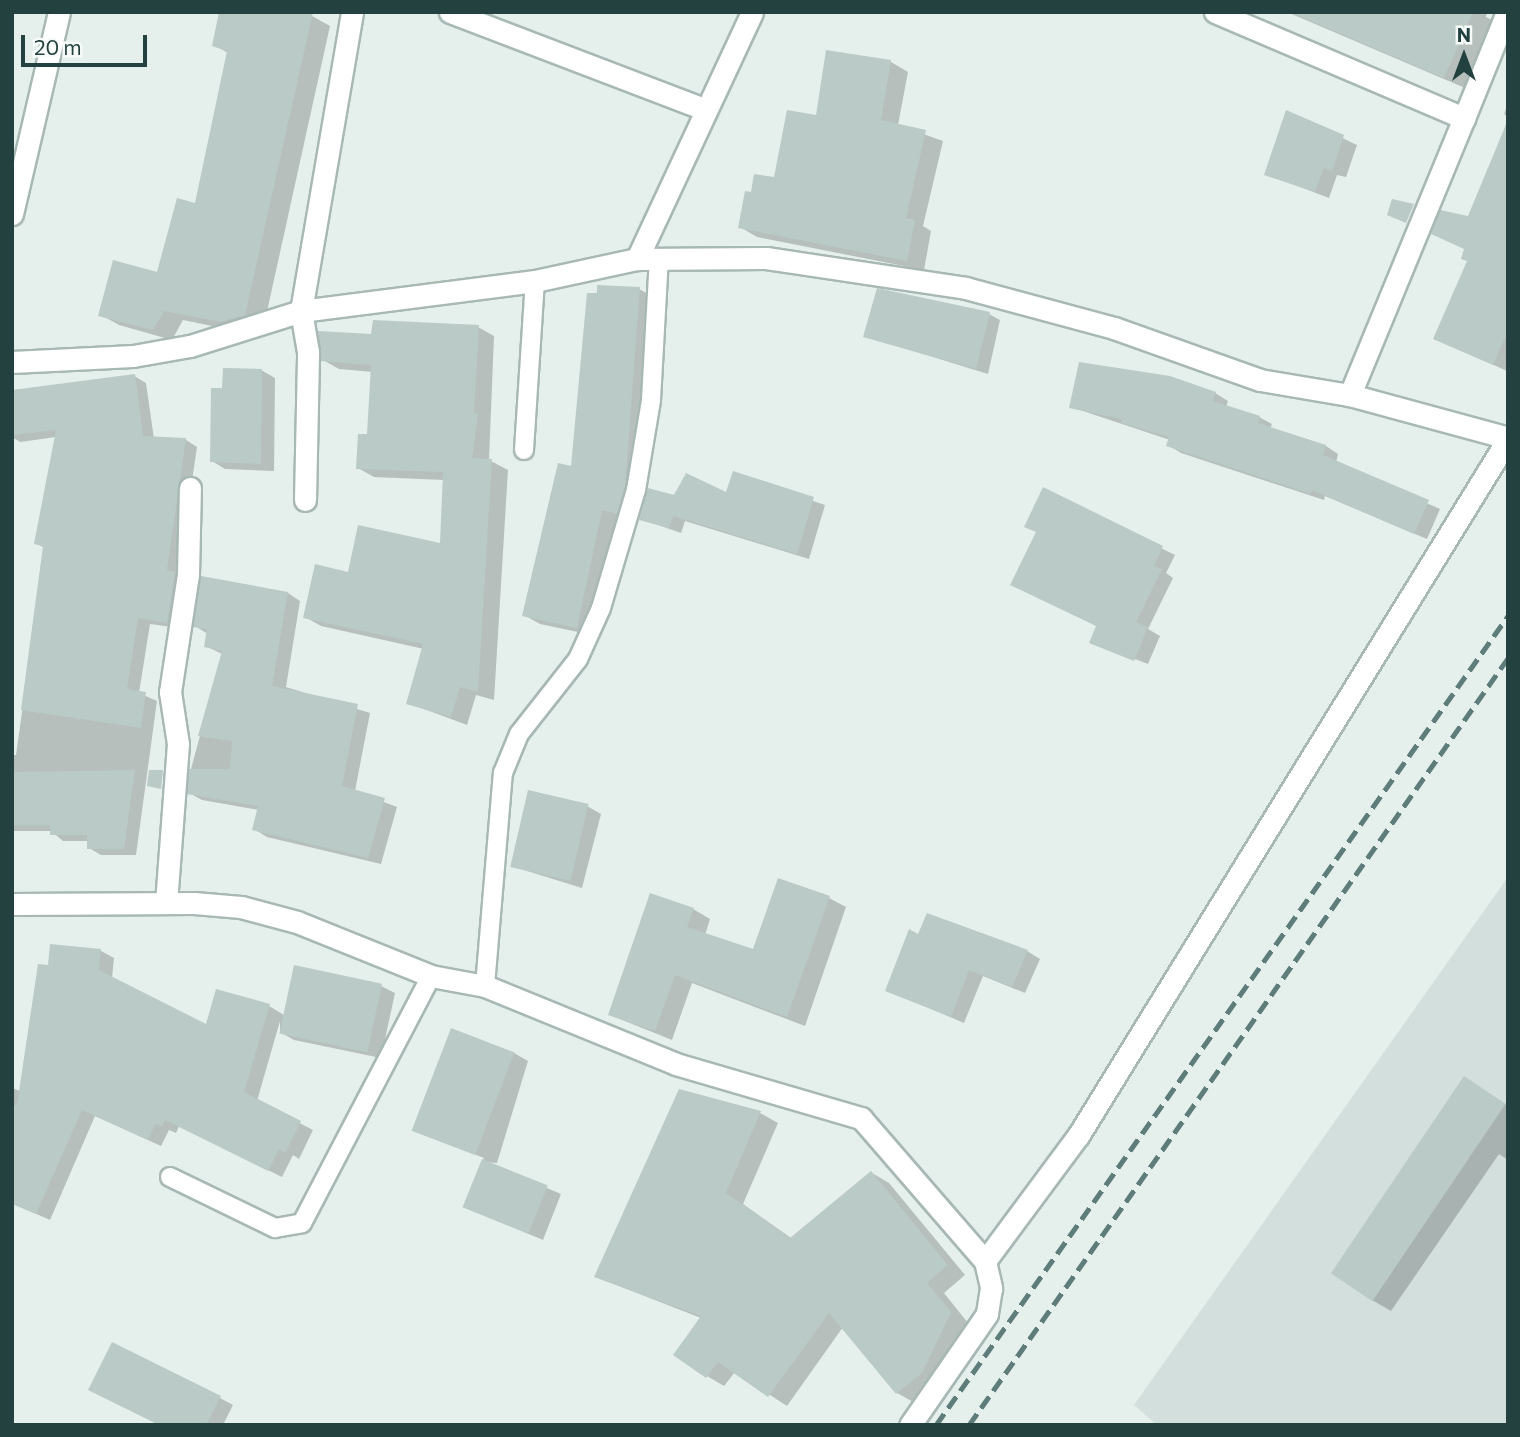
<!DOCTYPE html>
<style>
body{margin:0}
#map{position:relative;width:1520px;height:1437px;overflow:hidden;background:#e5efec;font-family:Commissioner,sans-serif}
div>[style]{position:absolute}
.built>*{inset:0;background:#d3dfdc}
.shadow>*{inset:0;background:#0003}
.building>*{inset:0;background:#bacac6;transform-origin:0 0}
.roads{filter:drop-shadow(2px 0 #a7b8b5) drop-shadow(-2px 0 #a7b8b5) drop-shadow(0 2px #a7b8b5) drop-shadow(0 -2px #a7b8b5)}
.service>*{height:18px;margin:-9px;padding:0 9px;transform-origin:9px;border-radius:9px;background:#fff}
.minor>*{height:21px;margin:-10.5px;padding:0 10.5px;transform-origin:10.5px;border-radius:10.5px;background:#fff}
.rail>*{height:5px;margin-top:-2.5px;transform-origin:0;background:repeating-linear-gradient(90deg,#5e7d7a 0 14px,transparent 0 21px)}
span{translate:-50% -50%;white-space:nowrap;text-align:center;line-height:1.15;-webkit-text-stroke:5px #f6fbf9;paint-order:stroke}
.frame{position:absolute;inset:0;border:14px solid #23423f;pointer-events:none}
.north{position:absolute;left:1429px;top:21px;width:70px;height:70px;-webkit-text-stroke:5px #f6fbf9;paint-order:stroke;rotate:0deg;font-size:19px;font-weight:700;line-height:28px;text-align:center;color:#23423f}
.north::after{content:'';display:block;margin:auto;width:24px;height:32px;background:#23423f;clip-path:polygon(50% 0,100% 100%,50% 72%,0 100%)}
.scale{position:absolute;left:21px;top:35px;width:126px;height:32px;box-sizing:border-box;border:4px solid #23423f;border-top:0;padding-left:9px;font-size:21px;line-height:24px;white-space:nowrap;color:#23423f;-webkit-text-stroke:5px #f6fbf9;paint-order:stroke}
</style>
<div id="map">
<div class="built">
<i style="clip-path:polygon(1508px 877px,1508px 1425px,1157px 1425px,1134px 1405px)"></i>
</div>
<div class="shadow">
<i style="clip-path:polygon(1287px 12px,1487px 12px,1486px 17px,1494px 21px,1465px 88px)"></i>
<i style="clip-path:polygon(312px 16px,330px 26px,264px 325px,241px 332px,183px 320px,172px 340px,119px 325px,101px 315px,158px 275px,196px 205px,228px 53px,214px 45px)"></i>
<i style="clip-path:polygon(828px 52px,891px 62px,908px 72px,898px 125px,943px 141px,923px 226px,931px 231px,924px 270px,757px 237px,740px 227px,752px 194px,776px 179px,817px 117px)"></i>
<i style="clip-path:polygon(1508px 103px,1508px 117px,1504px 114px)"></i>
<i style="clip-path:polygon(1287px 112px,1357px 145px,1346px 177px,1337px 175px,1329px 198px,1266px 174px)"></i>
<i style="clip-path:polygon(1508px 125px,1508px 369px,1507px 371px,1436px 339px,1469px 261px,1469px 218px)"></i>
<i style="clip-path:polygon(639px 289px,655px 298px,633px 522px,617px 517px,592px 635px,540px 624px,524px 615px)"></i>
<i style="clip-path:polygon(989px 314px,1000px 320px,988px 374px,865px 336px)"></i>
<i style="clip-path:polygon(478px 327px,494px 336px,489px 460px,508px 470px,494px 700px,476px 695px,467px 725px,408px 703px,424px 649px,321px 626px,305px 617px,349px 574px,442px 545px,444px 480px,374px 477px,358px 468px,369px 435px,373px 372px,339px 369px,323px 360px,373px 336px)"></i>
<i style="clip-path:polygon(261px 370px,275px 378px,274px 471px,225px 469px,212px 461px,224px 389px)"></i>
<i style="clip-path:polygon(134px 376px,146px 383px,154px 439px,186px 440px,197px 447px,178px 576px,179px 628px,150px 624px,139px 693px,157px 701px,136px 855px,101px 855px,89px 848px,89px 841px,63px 841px,51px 831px,12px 831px,12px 755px,16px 755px,45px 548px,35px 543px,56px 437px,20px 442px,12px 437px,12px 391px)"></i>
<i style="clip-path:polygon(1215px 393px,1228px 401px,1226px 407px,1259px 417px,1272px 424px,1270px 429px,1326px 446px,1338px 454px,1336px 463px,1440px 509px,1427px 539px,1325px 496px,1324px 500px,1181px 453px,1168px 445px,1170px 440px,1071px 407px)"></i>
<i style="clip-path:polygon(734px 474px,825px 505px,809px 559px,685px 521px,681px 533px,641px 519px,675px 498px,727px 495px)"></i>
<i style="clip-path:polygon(1043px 490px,1175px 555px,1166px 573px,1173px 578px,1148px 629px,1160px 636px,1148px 664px,1091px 642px,1097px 626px,1038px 533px)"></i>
<i style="clip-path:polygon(288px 593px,300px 601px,286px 687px,370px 713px,355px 791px,397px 807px,381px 864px,267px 837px,254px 829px,259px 810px,202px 800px,189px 793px,191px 769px,222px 654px,206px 646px,208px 634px,195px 626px)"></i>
<i style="clip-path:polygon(587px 806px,601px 814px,582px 888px,511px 866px)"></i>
<i style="clip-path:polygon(829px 898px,846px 907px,805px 1026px,692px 983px,672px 1040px,610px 1015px,693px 909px,710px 919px,705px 935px,754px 951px)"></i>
<i style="clip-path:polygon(919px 936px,1027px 951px,1040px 959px,1025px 993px,983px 976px,964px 1023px,887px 990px)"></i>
<i style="clip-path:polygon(101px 951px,114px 958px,112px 978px,207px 1026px,269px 1006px,284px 1015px,381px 986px,395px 993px,381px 1058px,294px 1040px,280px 1032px,280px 1021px,257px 1101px,313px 1130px,299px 1159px,293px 1155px,282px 1177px,179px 1126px,176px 1133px,169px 1130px,161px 1146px,95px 1116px,50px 1220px,12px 1203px,12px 1088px,20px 1091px,50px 967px)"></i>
<i style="clip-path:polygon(514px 1053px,528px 1061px,497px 1163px,485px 1162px,561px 1194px,543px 1240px,465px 1207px,484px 1158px,415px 1131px)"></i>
<i style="clip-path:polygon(1484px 1090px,1508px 1106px,1508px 1160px,1499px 1154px,1391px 1311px,1372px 1300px)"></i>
<i style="clip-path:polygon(680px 1091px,760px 1113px,778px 1123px,743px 1204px,791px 1238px,872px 1173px,889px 1183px,965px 1275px,944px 1293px,968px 1323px,915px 1403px,897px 1393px,843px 1327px,787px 1406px,735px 1372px,724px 1386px,707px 1376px,701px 1318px,596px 1277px)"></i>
<i style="clip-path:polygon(220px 1398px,233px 1405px,223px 1425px,160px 1425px)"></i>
</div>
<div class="building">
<i style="clip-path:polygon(219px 12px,313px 12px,245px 315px,221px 322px,164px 311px,153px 330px,98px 316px,113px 260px,157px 272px,177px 198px,195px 203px,227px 51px,212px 46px)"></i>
<i style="clip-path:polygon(1290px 12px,1473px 12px,1444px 78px)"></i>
<i style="clip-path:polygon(826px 50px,891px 60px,881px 120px,926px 130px,906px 218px,915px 220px,907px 261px,738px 228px,745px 191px,751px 192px,754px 174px,774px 177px,787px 110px,816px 115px)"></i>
<i style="clip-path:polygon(1286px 110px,1344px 135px,1332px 171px,1324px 168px,1315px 192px,1264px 175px)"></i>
<i style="clip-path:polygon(1507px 122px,1508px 331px,1493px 365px,1433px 339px,1467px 261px,1461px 259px,1464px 249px,1431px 234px,1440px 210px,1468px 216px)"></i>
<i style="clip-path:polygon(1392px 199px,1414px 204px,1406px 223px,1387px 215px)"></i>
<i style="clip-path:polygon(597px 285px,640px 287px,625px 487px,617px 514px,602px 510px,577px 628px,522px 616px,558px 463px,571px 466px,587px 293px,597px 293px)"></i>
<i style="clip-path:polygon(877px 288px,990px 312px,976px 369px,863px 337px)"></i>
<i style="clip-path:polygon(373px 320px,479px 325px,474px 413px,478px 414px,472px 458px,492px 459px,478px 692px,460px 687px,451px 717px,406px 704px,423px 644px,303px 618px,315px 564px,348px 572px,358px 525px,440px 543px,443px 472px,356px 469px,358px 434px,367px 434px,371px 365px,321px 361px,318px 331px,371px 334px)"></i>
<i style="clip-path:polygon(1079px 362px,1170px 376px,1216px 392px,1213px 401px,1260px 416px,1258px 423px,1326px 445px,1323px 455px,1429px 500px,1414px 534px,1312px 490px,1311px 494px,1166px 446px,1169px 437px,1121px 423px,1122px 419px,1069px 408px)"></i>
<i style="clip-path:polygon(223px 368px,262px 369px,261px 464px,210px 462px,211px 388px,222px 388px)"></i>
<i style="clip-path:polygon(135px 374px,143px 436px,186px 438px,167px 570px,175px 572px,167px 623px,138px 618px,127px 689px,146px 692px,141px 728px,21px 710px,43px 546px,34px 544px,56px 430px,12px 435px,12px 390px)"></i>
<i style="clip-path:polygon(733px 471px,814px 497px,797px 554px,673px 516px,669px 528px,639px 520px,648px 488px,674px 495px,686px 473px,726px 492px)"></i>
<i style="clip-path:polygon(1043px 487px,1163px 546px,1154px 566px,1162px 569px,1136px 622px,1148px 627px,1134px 661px,1089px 643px,1096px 626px,1010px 585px,1036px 532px,1024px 527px)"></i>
<i style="clip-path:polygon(201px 576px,288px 592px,272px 686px,358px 704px,342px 786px,385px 798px,368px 858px,252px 830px,258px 806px,187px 794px,189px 769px,230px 769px,232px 741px,198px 736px,222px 651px,204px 647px,207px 629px,193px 627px)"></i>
<i style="clip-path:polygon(135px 770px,124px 849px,87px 849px,87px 835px,50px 835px,50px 825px,12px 825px,12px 772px)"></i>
<i style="clip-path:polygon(149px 770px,163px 770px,161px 789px,147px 786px)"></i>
<i style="left:528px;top:790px;width:62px;height:79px;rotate:13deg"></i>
<i style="clip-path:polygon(778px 878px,830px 896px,787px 1017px,675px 975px,655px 1031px,608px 1015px,650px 893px,694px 908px,687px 927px,753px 949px)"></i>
<i style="clip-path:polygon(927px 913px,1028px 950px,1012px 987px,969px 970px,951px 1017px,885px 991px,909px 929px,918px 934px)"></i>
<i style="clip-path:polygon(50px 944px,101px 949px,99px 970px,206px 1024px,216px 989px,270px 1004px,244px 1092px,301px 1121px,285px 1153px,279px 1149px,268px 1171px,165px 1120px,162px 1126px,155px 1124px,148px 1140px,82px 1110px,36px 1214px,12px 1204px,12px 1105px,17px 1105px,38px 964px,48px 965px)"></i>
<i style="left:294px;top:965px;width:90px;height:70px;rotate:12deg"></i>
<i style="left:451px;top:1028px;width:68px;height:110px;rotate:21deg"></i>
<i style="left:1464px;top:1076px;width:50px;height:238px;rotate:34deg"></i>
<i style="clip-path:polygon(679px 1089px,761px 1111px,726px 1193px,790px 1238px,871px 1171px,948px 1265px,927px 1283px,951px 1312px,922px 1373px,896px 1394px,829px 1313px,768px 1397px,718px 1362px,706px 1378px,673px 1355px,701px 1316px,594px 1277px)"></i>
<i style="left:482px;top:1159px;width:71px;height:52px;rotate:22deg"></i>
<i style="clip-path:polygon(112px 1342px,221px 1396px,206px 1425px,159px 1425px,88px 1390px)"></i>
</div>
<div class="roads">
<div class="service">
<i style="left:524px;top:450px;width:169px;rotate:-86.3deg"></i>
<i style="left:485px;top:986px;width:214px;rotate:-85.2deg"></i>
<i style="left:503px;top:773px;width:42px;rotate:-67.7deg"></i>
<i style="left:519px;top:734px;width:95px;rotate:-51.8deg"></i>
<i style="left:578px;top:659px;width:56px;rotate:-65.7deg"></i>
<i style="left:601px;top:608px;width:123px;rotate:-73.5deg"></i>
<i style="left:636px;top:490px;width:91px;rotate:-80.5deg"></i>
<i style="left:651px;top:400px;width:141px;rotate:-86.8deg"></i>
<i style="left:170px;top:1177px;width:117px;rotate:25.9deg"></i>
<i style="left:275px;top:1228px;width:27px;rotate:-10deg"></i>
<i style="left:302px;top:1223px;width:279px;rotate:-62.4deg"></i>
</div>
<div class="minor">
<i style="left:450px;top:12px;width:274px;rotate:20.9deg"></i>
<i style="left:1215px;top:12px;width:271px;rotate:23.1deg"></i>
<i style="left:1464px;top:118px;width:300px;rotate:112.4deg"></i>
<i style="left:1464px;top:118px;width:114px;rotate:-67.9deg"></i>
<i style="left:12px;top:214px;width:207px;rotate:-76.9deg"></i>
<i style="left:637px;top:259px;width:272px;rotate:-65deg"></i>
<i style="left:12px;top:362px;width:121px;rotate:-2.8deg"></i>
<i style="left:133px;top:356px;width:58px;rotate:-10deg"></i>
<i style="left:190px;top:346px;width:116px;rotate:-17.5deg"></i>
<i style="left:301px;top:311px;width:236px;rotate:-7.3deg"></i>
<i style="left:535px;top:281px;width:104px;rotate:-12.2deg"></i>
<i style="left:637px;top:259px;width:129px;rotate:-0.4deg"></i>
<i style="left:766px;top:258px;width:202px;rotate:8.5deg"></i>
<i style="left:966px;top:288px;width:153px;rotate:15.1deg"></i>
<i style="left:1114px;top:328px;width:155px;rotate:19.6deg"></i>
<i style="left:1260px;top:380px;width:91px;rotate:9.5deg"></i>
<i style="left:1350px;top:395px;width:164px;rotate:15.2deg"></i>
<i style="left:305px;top:500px;width:148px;rotate:-88.8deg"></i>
<i style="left:308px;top:352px;width:42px;rotate:-99.7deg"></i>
<i style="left:301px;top:311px;width:303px;rotate:-80.3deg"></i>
<i style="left:166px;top:903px;width:159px;rotate:-85.7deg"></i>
<i style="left:178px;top:744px;width:53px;rotate:-98.7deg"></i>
<i style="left:170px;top:692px;width:119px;rotate:-81.3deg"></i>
<i style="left:188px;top:574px;width:86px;rotate:-88.7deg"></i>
<i style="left:12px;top:904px;width:182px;rotate:-0.3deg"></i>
<i style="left:194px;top:903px;width:47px;rotate:4.9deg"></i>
<i style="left:241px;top:907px;width:58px;rotate:15deg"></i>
<i style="left:297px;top:922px;width:144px;rotate:21.9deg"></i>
<i style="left:431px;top:976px;width:55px;rotate:10.5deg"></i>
<i style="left:485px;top:986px;width:206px;rotate:22.2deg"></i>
<i style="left:676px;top:1064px;width:193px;rotate:16.3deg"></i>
<i style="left:861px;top:1118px;width:189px;rotate:49.1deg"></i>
<i style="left:985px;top:1261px;width:28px;rotate:77deg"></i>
<i style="left:991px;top:1288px;width:26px;rotate:99deg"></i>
<i style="left:987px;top:1314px;width:135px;rotate:124.7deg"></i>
<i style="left:985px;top:1261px;width:156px;rotate:-53.4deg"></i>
<i style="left:1078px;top:1136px;width:819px;rotate:-58.33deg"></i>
</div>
</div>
<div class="rail">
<i style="left:936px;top:1425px;width:991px;rotate:-54.74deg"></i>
<i style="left:969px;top:1425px;width:937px;rotate:-54.9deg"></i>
</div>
<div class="frame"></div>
<div class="north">N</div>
<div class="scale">20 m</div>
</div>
